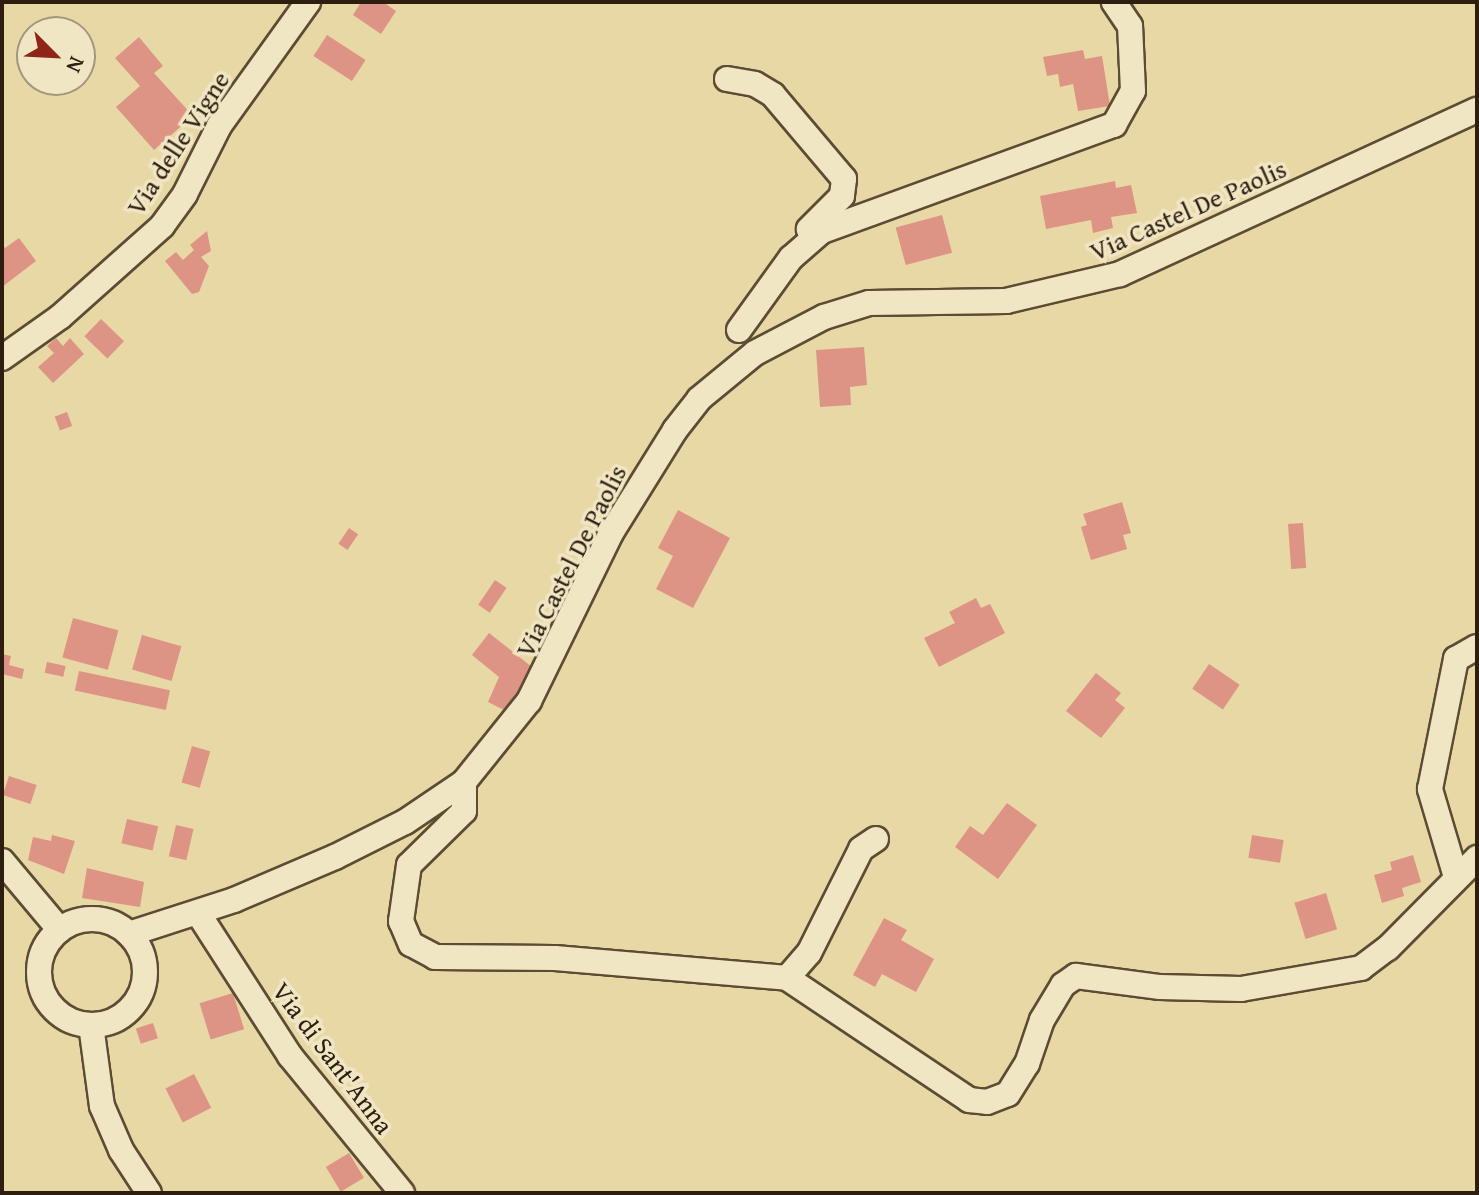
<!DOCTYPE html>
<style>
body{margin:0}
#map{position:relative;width:1479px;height:1195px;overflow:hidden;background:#e8d8a5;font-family:"Gentium Book Plus",serif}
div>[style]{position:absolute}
.building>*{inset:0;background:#dd9484;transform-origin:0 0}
.roads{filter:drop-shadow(2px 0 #5c4c34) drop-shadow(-2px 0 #5c4c34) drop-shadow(0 2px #5c4c34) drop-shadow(0 -2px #5c4c34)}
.minor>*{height:24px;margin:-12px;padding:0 12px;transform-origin:12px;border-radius:12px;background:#f0e6c4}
.minor>.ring{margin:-12px;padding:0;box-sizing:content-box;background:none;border:24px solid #f0e6c4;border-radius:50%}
span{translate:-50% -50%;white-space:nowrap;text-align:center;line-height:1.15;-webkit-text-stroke:7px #f0e6c4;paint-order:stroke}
.street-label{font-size:26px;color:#2d1e0f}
.frame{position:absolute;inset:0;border:4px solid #2d1e0f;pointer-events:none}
.north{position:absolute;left:16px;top:16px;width:80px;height:80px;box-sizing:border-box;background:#f0e6c4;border:2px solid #a2967c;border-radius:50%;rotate:114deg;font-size:22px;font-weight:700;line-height:32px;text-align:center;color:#2d1e0f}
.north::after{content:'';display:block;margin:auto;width:28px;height:36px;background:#8f2418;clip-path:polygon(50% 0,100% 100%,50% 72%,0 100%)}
</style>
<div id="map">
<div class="building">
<i style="clip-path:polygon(361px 2px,383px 2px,396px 11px,381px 34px,353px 15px)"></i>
<i style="left:327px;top:35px;width:46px;height:25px;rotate:33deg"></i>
<i style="clip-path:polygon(139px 37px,163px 66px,154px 73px,193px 116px,154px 150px,116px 107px,140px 86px,115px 58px)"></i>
<i style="clip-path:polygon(1083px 50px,1085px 59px,1102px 56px,1110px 106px,1078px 111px,1073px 84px,1060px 87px,1058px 74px,1047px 76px,1043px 57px)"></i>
<i style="clip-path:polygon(1115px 181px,1116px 188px,1131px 185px,1137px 213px,1111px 217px,1113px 228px,1093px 233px,1091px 220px,1046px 229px,1040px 196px)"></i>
<i style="left:942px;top:215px;width:39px;height:48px;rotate:75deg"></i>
<i style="clip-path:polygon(207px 231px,211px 251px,201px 257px,209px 266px,199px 292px,192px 294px,165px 261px,176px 252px,183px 260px,194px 250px,190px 245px)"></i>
<i style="clip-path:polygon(19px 238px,36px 261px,2px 287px,2px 244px,5px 248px)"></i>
<i style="left:101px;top:319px;width:32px;height:24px;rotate:44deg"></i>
<i style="clip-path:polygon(56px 338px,63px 346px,70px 338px,84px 354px,53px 383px,38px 367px,54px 353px,47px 346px)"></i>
<i style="clip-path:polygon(864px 347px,867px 385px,850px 387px,851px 405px,820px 407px,816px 350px)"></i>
<i style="left:67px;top:412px;width:15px;height:13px;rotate:70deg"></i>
<i style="clip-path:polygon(1122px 502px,1131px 533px,1123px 535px,1127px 549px,1091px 560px,1081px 527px,1087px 525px,1083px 514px)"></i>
<i style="clip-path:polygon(678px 510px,730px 538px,693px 608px,656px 589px,673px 556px,658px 548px)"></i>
<i style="left:1303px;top:523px;width:45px;height:15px;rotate:86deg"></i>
<i style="left:349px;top:528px;width:11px;height:19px;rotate:34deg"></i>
<i style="left:495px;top:580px;width:14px;height:30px;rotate:34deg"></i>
<i style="clip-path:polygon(976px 598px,981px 608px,990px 604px,1005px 633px,939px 667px,924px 638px,955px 623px,949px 612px)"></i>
<i style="left:73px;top:618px;width:47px;height:41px;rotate:15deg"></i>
<i style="clip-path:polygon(489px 633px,532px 667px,510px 713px,488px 702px,499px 677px,472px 655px)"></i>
<i style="left:142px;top:635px;width:41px;height:36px;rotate:16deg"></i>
<i style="clip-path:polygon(2px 654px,11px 656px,9px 665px,24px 669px,22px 679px,2px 674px)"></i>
<i style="left:47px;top:662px;width:19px;height:11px;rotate:12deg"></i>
<i style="left:1209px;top:664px;width:37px;height:30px;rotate:34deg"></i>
<i style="left:79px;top:671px;width:93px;height:20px;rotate:12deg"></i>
<i style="clip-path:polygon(1096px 673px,1121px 693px,1115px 700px,1125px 708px,1101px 738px,1066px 711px)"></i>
<i style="left:192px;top:746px;width:19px;height:38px;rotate:16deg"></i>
<i style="left:9px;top:776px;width:29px;height:20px;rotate:18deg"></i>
<i style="clip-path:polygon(1007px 803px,1037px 825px,998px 879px,955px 847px,970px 826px,983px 835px)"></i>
<i style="left:127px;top:819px;width:32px;height:25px;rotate:13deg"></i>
<i style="left:176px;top:825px;width:18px;height:32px;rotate:13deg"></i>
<i style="clip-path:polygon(52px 835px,75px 841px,64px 874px,28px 860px,33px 837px,51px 841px)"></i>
<i style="left:1252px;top:835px;width:32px;height:23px;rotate:9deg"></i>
<i style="clip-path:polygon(1413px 855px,1421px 882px,1402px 888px,1404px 896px,1382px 903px,1374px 875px,1392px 870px,1390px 862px)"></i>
<i style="clip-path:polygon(87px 868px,144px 882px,140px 907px,82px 898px)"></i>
<i style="left:1326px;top:893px;width:38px;height:33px;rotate:73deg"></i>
<i style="clip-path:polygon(884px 918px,907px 930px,901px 940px,934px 959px,916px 992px,882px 974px,875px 987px,853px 975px)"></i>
<i style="left:233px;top:993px;width:38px;height:35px;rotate:73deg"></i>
<i style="left:153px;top:1023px;width:16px;height:18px;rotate:72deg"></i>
<i style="left:194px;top:1074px;width:38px;height:32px;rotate:63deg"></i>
<i style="left:349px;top:1153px;width:29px;height:27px;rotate:59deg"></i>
</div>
<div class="roads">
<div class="minor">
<i style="left:727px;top:79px;width:28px;rotate:10deg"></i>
<i style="left:755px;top:84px;width:21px;rotate:31deg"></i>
<i style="left:773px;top:95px;width:110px;rotate:49.8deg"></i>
<i style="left:844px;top:179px;width:17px;rotate:97deg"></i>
<i style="left:842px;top:196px;width:47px;rotate:135deg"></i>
<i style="left:739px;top:330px;width:89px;rotate:-54.2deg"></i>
<i style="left:791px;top:258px;width:41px;rotate:-41.1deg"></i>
<i style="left:822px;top:231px;width:311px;rotate:-20deg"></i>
<i style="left:1114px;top:125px;width:39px;rotate:-61deg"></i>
<i style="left:1133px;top:91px;width:65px;rotate:-92.6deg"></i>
<i style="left:1130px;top:26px;width:29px;rotate:-124deg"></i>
<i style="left:2px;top:358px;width:71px;rotate:-35.3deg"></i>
<i style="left:60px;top:317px;width:137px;rotate:-41.7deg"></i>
<i style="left:162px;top:226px;width:39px;rotate:-54deg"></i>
<i style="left:185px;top:194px;width:76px;rotate:-63.4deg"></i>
<i style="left:219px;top:126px;width:153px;rotate:-54.3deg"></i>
<i style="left:464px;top:782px;width:29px;rotate:90deg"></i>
<i style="left:464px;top:811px;width:77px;rotate:135.5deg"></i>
<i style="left:409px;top:865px;width:57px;rotate:98.1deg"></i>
<i style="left:401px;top:921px;width:25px;rotate:67deg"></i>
<i style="left:411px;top:944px;width:27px;rotate:28deg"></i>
<i style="left:435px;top:957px;width:120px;rotate:0.5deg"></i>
<i style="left:555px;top:958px;width:233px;rotate:4.9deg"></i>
<i style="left:787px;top:978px;width:33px;rotate:-49deg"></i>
<i style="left:809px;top:953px;width:116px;rotate:-63.4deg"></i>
<i style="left:861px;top:849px;width:18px;rotate:-34deg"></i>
<i style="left:2px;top:861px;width:90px;rotate:50deg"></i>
<i style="left:1456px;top:877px;width:92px;rotate:-106.5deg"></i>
<i style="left:1430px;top:789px;width:133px;rotate:-78.7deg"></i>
<i style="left:1456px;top:659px;width:24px;rotate:-30deg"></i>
<i style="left:198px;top:913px;width:170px;rotate:57.2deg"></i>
<i style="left:290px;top:1056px;width:177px;rotate:50.7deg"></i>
<i class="ring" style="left:39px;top:919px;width:82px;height:82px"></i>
<i style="left:129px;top:934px;width:110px;rotate:-17.9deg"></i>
<i style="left:234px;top:900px;width:110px;rotate:-23.1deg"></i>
<i style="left:335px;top:857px;width:78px;rotate:-26.6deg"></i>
<i style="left:405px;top:822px;width:71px;rotate:-34.1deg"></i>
<i style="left:464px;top:782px;width:104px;rotate:-51.3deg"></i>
<i style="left:529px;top:701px;width:187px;rotate:-64deg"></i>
<i style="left:611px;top:533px;width:121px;rotate:-58.1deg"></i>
<i style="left:675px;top:430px;width:39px;rotate:-52deg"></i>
<i style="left:699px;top:399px;width:72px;rotate:-39.4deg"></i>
<i style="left:755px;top:353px;width:78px;rotate:-27.6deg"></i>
<i style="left:824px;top:317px;width:47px;rotate:-17.3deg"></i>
<i style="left:869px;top:303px;width:137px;rotate:-0.8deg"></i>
<i style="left:1006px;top:301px;width:117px;rotate:-13.3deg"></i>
<i style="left:1120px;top:274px;width:393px;rotate:-24.7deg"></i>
<i style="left:787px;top:978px;width:219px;rotate:33.8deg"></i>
<i style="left:969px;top:1100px;width:18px;rotate:6deg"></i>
<i style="left:987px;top:1102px;width:22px;rotate:-21deg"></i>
<i style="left:1008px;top:1094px;width:36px;rotate:-58deg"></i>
<i style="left:1027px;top:1064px;width:46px;rotate:-71.2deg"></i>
<i style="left:1042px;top:1020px;width:41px;rotate:-59deg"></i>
<i style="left:1063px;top:985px;width:16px;rotate:-35deg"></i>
<i style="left:1076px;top:976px;width:85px;rotate:7.5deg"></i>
<i style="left:1160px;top:987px;width:81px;rotate:1.4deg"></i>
<i style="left:1241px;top:989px;width:122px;rotate:-9.9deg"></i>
<i style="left:1361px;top:968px;width:34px;rotate:-37deg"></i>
<i style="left:1388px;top:948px;width:127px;rotate:-45.3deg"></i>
<i style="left:91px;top:1025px;width:82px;rotate:82.3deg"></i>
<i style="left:102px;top:1106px;width:48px;rotate:66.6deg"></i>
<i style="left:121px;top:1150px;width:51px;rotate:56.9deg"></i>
</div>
</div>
<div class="street-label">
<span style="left:178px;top:143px;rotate:-57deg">Via delle Vigne</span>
<span style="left:1188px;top:210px;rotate:-24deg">Via Castel De Paolis</span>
<span style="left:571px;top:561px;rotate:-63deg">Via Castel De Paolis</span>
<span style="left:333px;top:1058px;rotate:53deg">Via di Sant'Anna</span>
</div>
<div class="frame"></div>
<div class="north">N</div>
</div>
